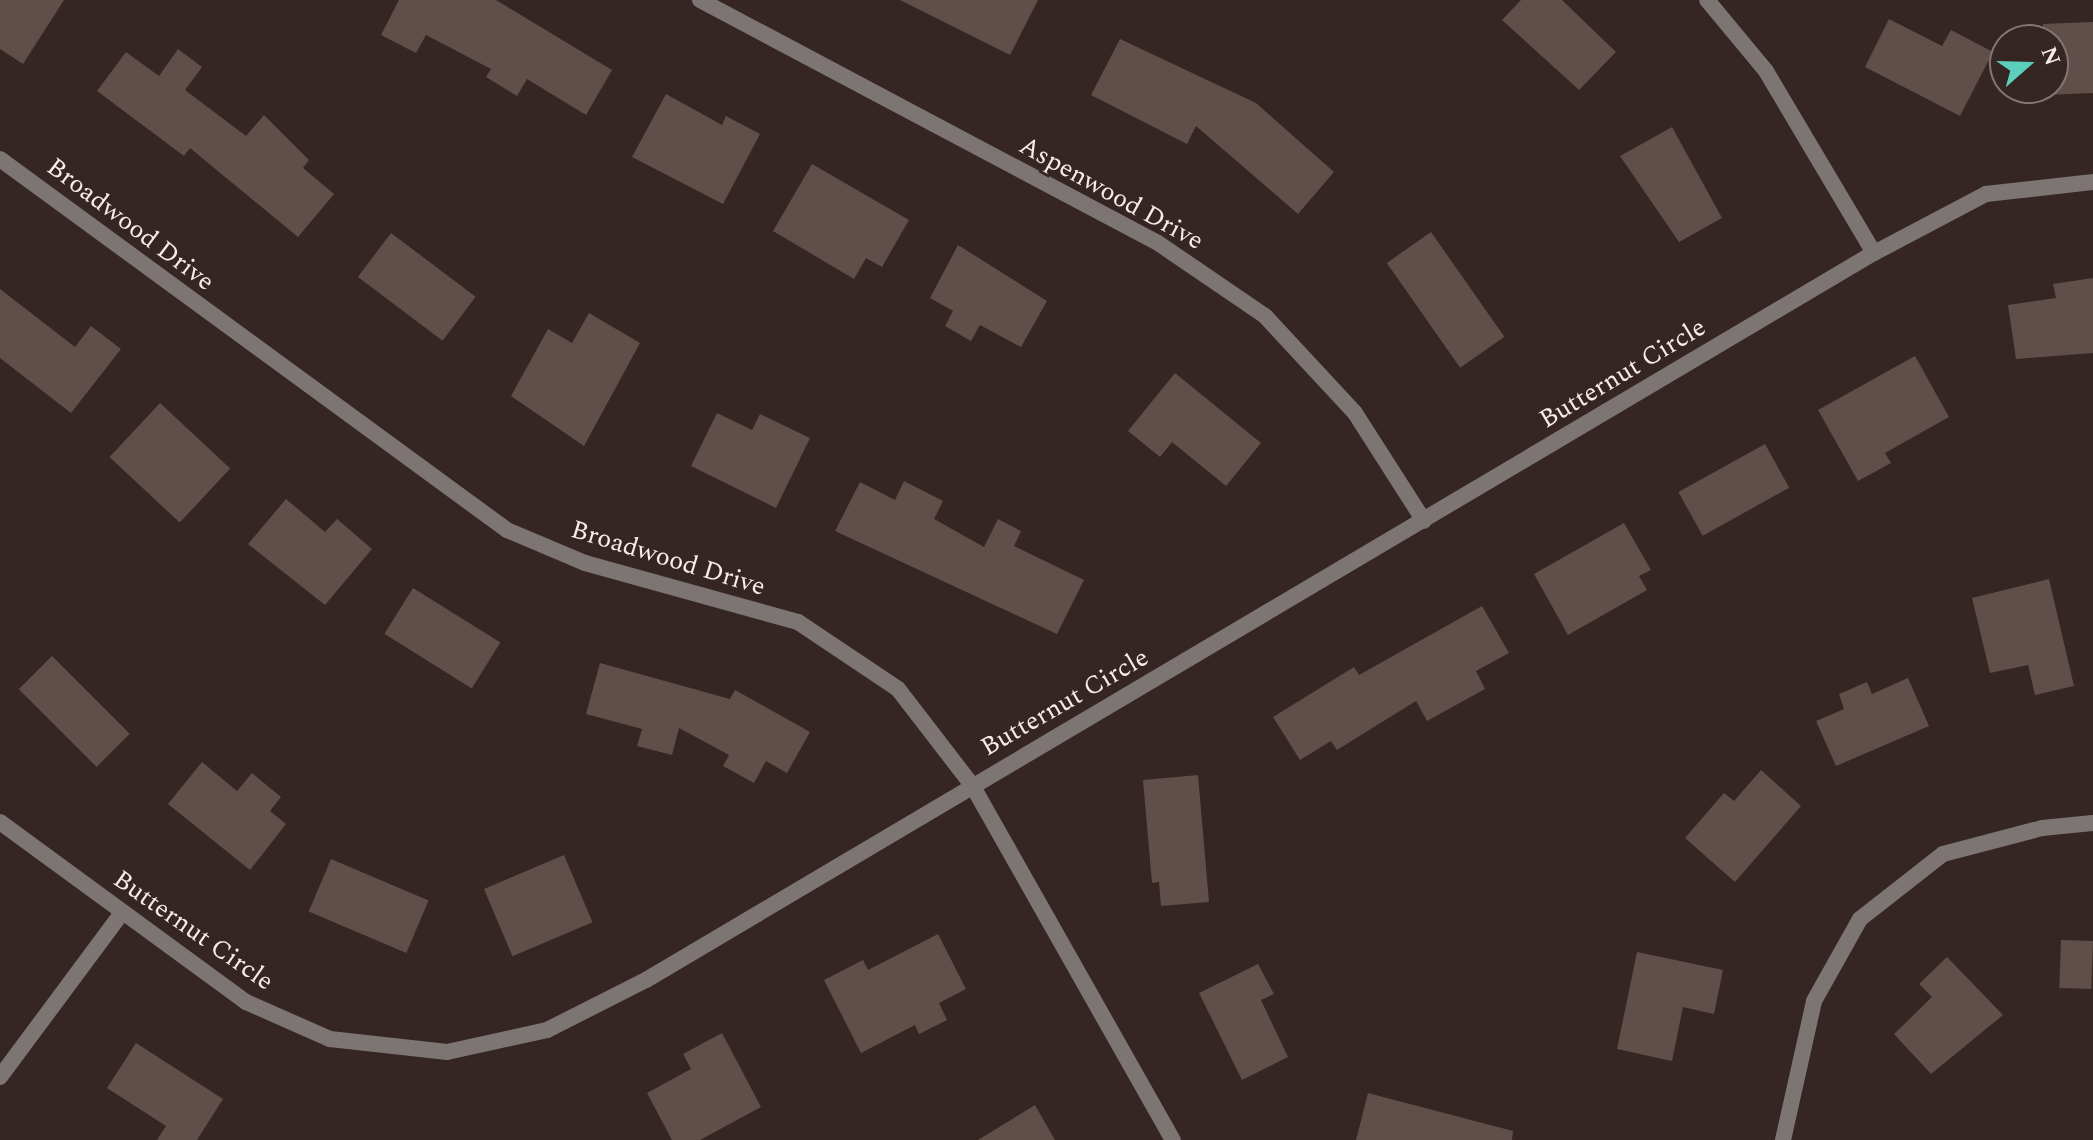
<!DOCTYPE html>
<style>
body{margin:0}
#map{position:relative;width:2093px;height:1140px;overflow:hidden;background:#352623;font-family:Spectral,serif}
div>[style]{position:absolute}
.building>*{inset:0;background:#5f4e4a;transform-origin:0 0}
.minor>*{height:16px;margin:-8px;padding:0 8px;transform-origin:8px;border-radius:8px;background:#7d7573}
span{translate:-50% -50%;white-space:nowrap;text-align:center;line-height:1.15;-webkit-text-stroke:6px #352623;paint-order:stroke}
.street-label{font-size:26px;color:#f6ecea}
.north{position:absolute;left:1989px;top:24px;width:80px;height:80px;box-sizing:border-box;background:#352623;border:2px solid #827573;border-radius:50%;rotate:70deg;font-size:22px;font-weight:700;line-height:32px;text-align:center;color:#f6ecea}
.north::after{content:'';display:block;margin:auto;width:28px;height:36px;background:#5bcebc;clip-path:polygon(50% 0,100% 100%,50% 72%,0 100%)}
</style>
<div id="map">
<div class="building">
<i style="clip-path:polygon(0 0,64px 0,23px 64px,0 49px)"></i>
<i style="clip-path:polygon(399px 0,496px 0,612px 70px,586px 115px,527px 79px,517px 96px,486px 77px,491px 69px,426px 35px,416px 53px,381px 35px)"></i>
<i style="clip-path:polygon(900px 0,1038px 0,1010px 55px)"></i>
<i style="clip-path:polygon(1521px 0,1562px 0,1616px 52px,1579px 90px,1502px 20px)"></i>
<i style="clip-path:polygon(1889px 19px,1942px 46px,1951px 30px,1993px 52px,1960px 116px,1865px 67px)"></i>
<i style="clip-path:polygon(2093px 22px,2093px 93px,2045px 95px,2053px 88px,2053px 40px,2043px 40px,2043px 24px)"></i>
<i style="clip-path:polygon(1120px 39px,1256px 103px,1334px 172px,1298px 214px,1196px 126px,1187px 144px,1091px 95px)"></i>
<i style="clip-path:polygon(178px 49px,202px 67px,185px 90px,246px 136px,264px 115px,309px 160px,303px 168px,334px 194px,298px 237px,190px 148px,184px 156px,97px 91px,126px 52px,159px 76px)"></i>
<i style="clip-path:polygon(666px 94px,722px 125px,726px 116px,760px 134px,723px 204px,632px 157px)"></i>
<i style="clip-path:polygon(1672px 127px,1722px 218px,1679px 242px,1620px 156px)"></i>
<i style="clip-path:polygon(812px 164px,909px 220px,882px 267px,866px 258px,854px 279px,773px 231px)"></i>
<i style="left:1431px;top:232px;width:128px;height:54px;rotate:55deg"></i>
<i style="left:391px;top:233px;width:106px;height:55px;rotate:37deg"></i>
<i style="clip-path:polygon(958px 245px,1047px 301px,1021px 347px,980px 325px,971px 341px,945px 326px,953px 311px,930px 298px)"></i>
<i style="clip-path:polygon(2093px 278px,2093px 353px,2016px 359px,2008px 305px,2056px 298px,2053px 284px)"></i>
<i style="clip-path:polygon(0 289px,75px 347px,91px 326px,121px 349px,71px 413px,0 358px)"></i>
<i style="clip-path:polygon(589px 313px,640px 343px,584px 446px,511px 396px,548px 329px,572px 343px)"></i>
<i style="clip-path:polygon(1915px 356px,1949px 417px,1885px 453px,1891px 463px,1858px 481px,1818px 410px)"></i>
<i style="clip-path:polygon(1175px 373px,1261px 443px,1226px 486px,1172px 442px,1160px 457px,1128px 431px)"></i>
<i style="left:160px;top:403px;width:96px;height:74px;rotate:43deg"></i>
<i style="clip-path:polygon(717px 413px,752px 430px,760px 414px,810px 438px,776px 508px,691px 466px)"></i>
<i style="left:1765px;top:444px;width:50px;height:99px;rotate:61deg"></i>
<i style="clip-path:polygon(904px 481px,943px 501px,934px 519px,984px 547px,998px 519px,1021px 531px,1014px 546px,1084px 580px,1057px 634px,835px 531px,860px 482px,895px 500px)"></i>
<i style="clip-path:polygon(286px 499px,325px 532px,337px 519px,372px 549px,325px 605px,248px 544px)"></i>
<i style="clip-path:polygon(1624px 523px,1651px 570px,1639px 576px,1647px 590px,1568px 635px,1534px 574px)"></i>
<i style="clip-path:polygon(2049px 579px,2074px 686px,2035px 695px,2028px 665px,1990px 673px,1972px 598px)"></i>
<i style="left:413px;top:588px;width:103px;height:54px;rotate:32deg"></i>
<i style="clip-path:polygon(1482px 606px,1509px 653px,1476px 671px,1485px 689px,1427px 721px,1416px 701px,1337px 750px,1331px 741px,1300px 760px,1273px 717px,1354px 667px,1359px 675px)"></i>
<i style="left:52px;top:656px;width:110px;height:47px;rotate:45deg"></i>
<i style="clip-path:polygon(600px 663px,730px 699px,735px 690px,810px 732px,787px 773px,766px 761px,754px 783px,723px 766px,729px 755px,679px 728px,672px 755px,637px 746px,642px 729px,586px 714px)"></i>
<i style="clip-path:polygon(1908px 678px,1929px 726px,1836px 766px,1816px 721px,1844px 709px,1839px 694px,1867px 682px,1872px 694px)"></i>
<i style="clip-path:polygon(202px 762px,237px 791px,252px 773px,281px 797px,270px 811px,286px 824px,250px 870px,168px 804px)"></i>
<i style="clip-path:polygon(1761px 770px,1801px 806px,1735px 882px,1685px 838px,1724px 793px,1734px 801px)"></i>
<i style="clip-path:polygon(1198px 775px,1209px 902px,1161px 906px,1159px 882px,1152px 883px,1143px 780px)"></i>
<i style="left:564px;top:855px;width:73px;height:87px;rotate:67deg"></i>
<i style="left:331px;top:859px;width:106px;height:57px;rotate:23deg"></i>
<i style="clip-path:polygon(938px 934px,966px 989px,939px 1003px,947px 1020px,919px 1034px,915px 1025px,861px 1053px,824px 980px,863px 960px,868px 970px)"></i>
<i style="left:2061px;top:940px;width:32px;height:48px;rotate:2deg"></i>
<i style="clip-path:polygon(1637px 952px,1723px 970px,1714px 1014px,1683px 1007px,1672px 1061px,1617px 1049px)"></i>
<i style="clip-path:polygon(1947px 957px,2003px 1015px,1931px 1074px,1894px 1034px,1932px 997px,1919px 984px)"></i>
<i style="clip-path:polygon(1258px 964px,1274px 994px,1261px 1000px,1288px 1057px,1242px 1080px,1199px 993px)"></i>
<i style="clip-path:polygon(722px 1033px,761px 1107px,700px 1140px,672px 1140px,647px 1093px,691px 1069px,683px 1054px)"></i>
<i style="clip-path:polygon(136px 1043px,223px 1099px,197px 1140px,157px 1140px,166px 1126px,107px 1088px)"></i>
<i style="clip-path:polygon(1368px 1093px,1513px 1131px,1512px 1140px,1356px 1140px)"></i>
<i style="clip-path:polygon(1035px 1105px,1055px 1140px,978px 1140px)"></i>
</div>
<div class="minor">
<i style="left:700px;top:0;width:518px;rotate:27.95deg"></i>
<i style="left:1158px;top:243px;width:130px;rotate:34.3deg"></i>
<i style="left:1265px;top:316px;width:132px;rotate:47.1deg"></i>
<i style="left:1355px;top:413px;width:128px;rotate:57.4deg"></i>
<i style="left:0;top:159px;width:628px;rotate:36.2deg"></i>
<i style="left:507px;top:530px;width:85px;rotate:22.9deg"></i>
<i style="left:585px;top:563px;width:221px;rotate:15.5deg"></i>
<i style="left:798px;top:622px;width:120px;rotate:33.8deg"></i>
<i style="left:898px;top:689px;width:121px;rotate:52.4deg"></i>
<i style="left:972px;top:785px;width:408px;rotate:60.5deg"></i>
<i style="left:1874px;top:253px;width:127px;rotate:-27.8deg"></i>
<i style="left:1986px;top:194px;width:108px;rotate:-6.4deg"></i>
<i style="left:0;top:822px;width:305px;rotate:36.2deg"></i>
<i style="left:246px;top:1002px;width:92px;rotate:23.8deg"></i>
<i style="left:330px;top:1039px;width:118px;rotate:6.3deg"></i>
<i style="left:447px;top:1052px;width:102px;rotate:-12.4deg"></i>
<i style="left:547px;top:1030px;width:111px;rotate:-26.8deg"></i>
<i style="left:646px;top:980px;width:1427px;rotate:-30.63deg"></i>
<i style="left:1874px;top:253px;width:212px;rotate:-120.7deg"></i>
<i style="left:1766px;top:71px;width:92px;rotate:-129.7deg"></i>
<i style="left:0;top:1077px;width:204px;rotate:-53.4deg"></i>
<i style="left:1783px;top:1140px;width:142px;rotate:-77.4deg"></i>
<i style="left:1814px;top:1001px;width:94px;rotate:-60.7deg"></i>
<i style="left:1860px;top:919px;width:105px;rotate:-38.1deg"></i>
<i style="left:1943px;top:854px;width:102px;rotate:-14.7deg"></i>
<i style="left:2042px;top:828px;width:51px;rotate:-5.6deg"></i>
</div>
<div class="street-label">
<span style="left:1111px;top:194px;rotate:29deg">Aspenwood Drive</span>
<span style="left:130px;top:225px;rotate:37deg">Broadwood Drive</span>
<span style="left:1623px;top:374px;rotate:-31deg">Butternut Circle</span>
<span style="left:668px;top:559px;rotate:17deg">Broadwood Drive</span>
<span style="left:1065px;top:703px;rotate:-30deg">Butternut Circle</span>
<span style="left:193px;top:931px;rotate:35deg">Butternut Circle</span>
</div>
<div class="north">N</div>
</div>
